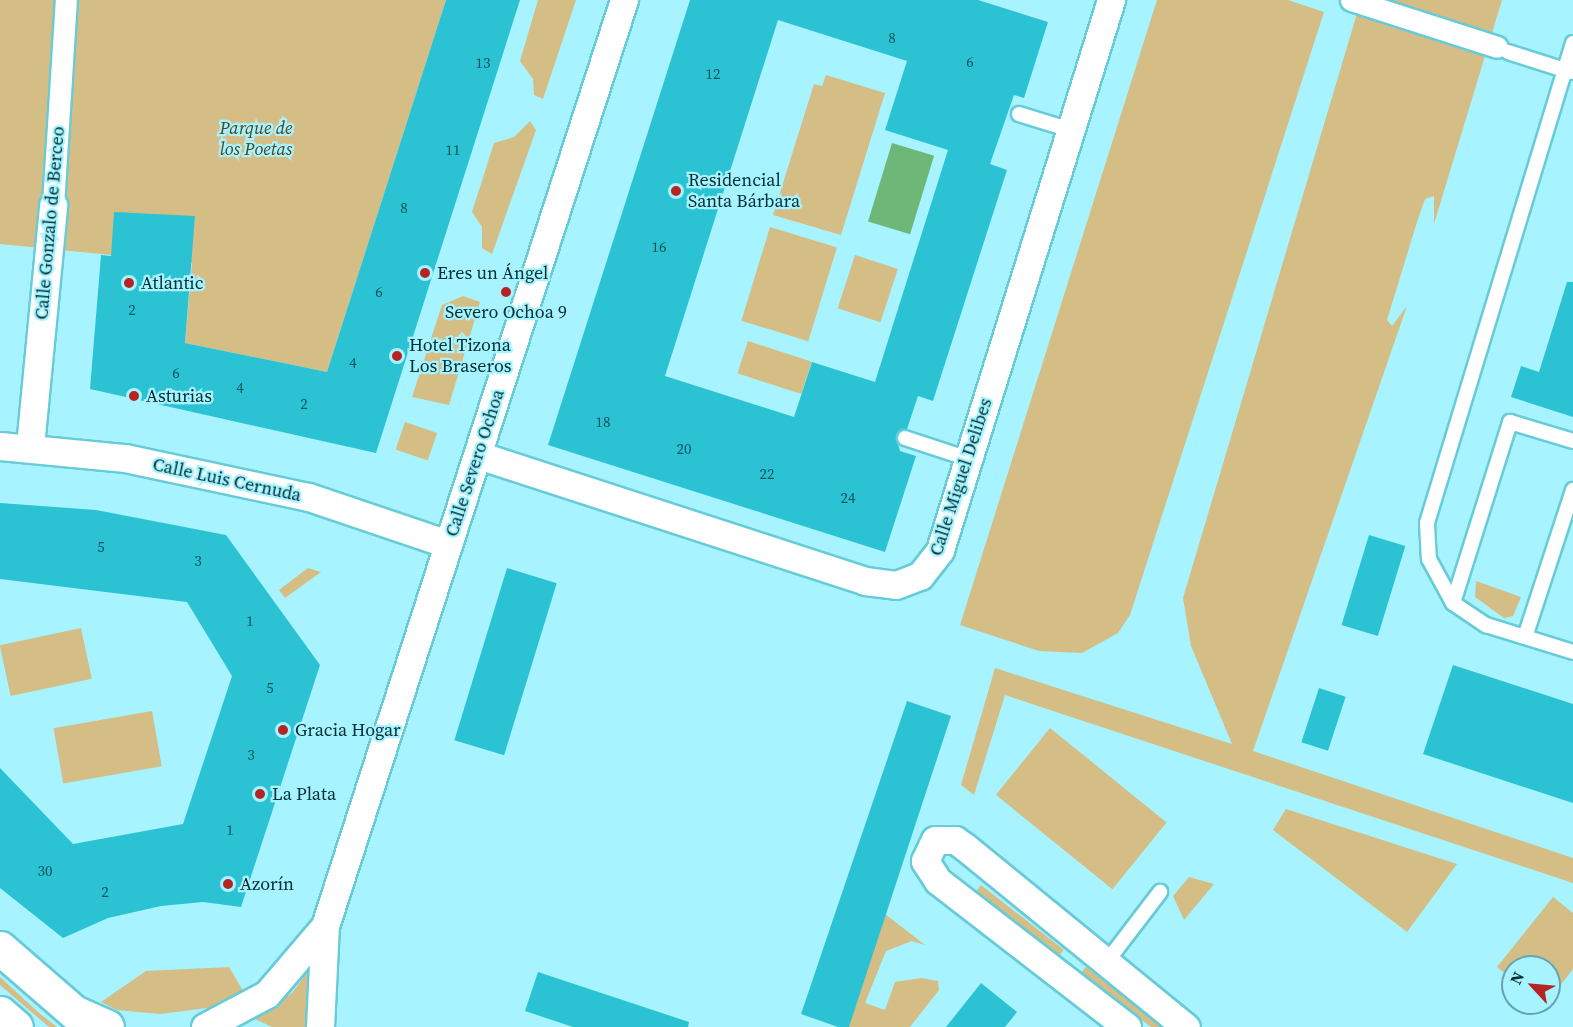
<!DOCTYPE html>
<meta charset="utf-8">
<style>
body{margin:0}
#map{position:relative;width:1573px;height:1027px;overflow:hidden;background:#a7f3ff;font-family:"Source Serif 4",serif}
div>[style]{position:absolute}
.green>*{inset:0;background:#d5bd86;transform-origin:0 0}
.water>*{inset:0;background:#6db877;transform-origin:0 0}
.building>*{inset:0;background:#2bc3d4;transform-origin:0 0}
.roads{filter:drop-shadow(2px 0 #67cbd8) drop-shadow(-2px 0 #67cbd8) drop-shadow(0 2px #67cbd8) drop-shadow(0 -2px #67cbd8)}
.service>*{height:14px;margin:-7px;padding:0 7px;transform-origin:7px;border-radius:7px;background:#fff}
.pedestrian>*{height:21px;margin:-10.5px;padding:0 10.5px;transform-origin:10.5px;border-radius:10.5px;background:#fff}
.minor>*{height:27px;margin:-13.5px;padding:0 13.5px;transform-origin:13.5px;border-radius:13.5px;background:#fff}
.secondary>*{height:33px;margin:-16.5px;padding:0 16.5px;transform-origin:16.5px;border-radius:16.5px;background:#fff}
.dots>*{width:16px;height:16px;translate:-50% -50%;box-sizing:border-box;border:3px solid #a7f3ff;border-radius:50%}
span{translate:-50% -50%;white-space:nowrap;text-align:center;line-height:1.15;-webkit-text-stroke:4.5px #a7f3ff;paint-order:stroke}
.number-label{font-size:15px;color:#0c555d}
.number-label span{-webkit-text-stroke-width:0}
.park-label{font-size:18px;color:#54441c;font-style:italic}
.poi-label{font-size:18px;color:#013035}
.left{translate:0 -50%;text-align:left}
.street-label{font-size:18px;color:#013035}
.north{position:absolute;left:1501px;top:955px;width:60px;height:60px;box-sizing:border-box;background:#a7f3ff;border:2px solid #65a5ae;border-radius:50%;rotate:296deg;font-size:16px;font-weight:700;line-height:24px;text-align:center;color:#013035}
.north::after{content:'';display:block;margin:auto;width:21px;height:27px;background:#b42422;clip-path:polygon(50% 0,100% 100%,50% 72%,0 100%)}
</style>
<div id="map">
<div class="green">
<i style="clip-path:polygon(0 0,446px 0,327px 372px,185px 343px,192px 263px,0 244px)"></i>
<i style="clip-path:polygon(538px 0,576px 0,543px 99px,534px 95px,533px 79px,520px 61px)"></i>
<i style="clip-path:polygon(1157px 0,1288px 0,1324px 12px,1130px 615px,1118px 633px,1082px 653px,1039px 651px,960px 625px)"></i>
<i style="clip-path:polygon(1361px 0,1502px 0,1434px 224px,1434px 196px,1425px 199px,1417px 222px,1387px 320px,1392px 326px,1407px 306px,1253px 751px,1573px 858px,1573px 883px,1005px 695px,974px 795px,961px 785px,995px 668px,1232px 744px,1191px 646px,1183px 598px)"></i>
<i style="clip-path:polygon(826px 75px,885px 93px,841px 235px,773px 215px,814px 84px,822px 86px)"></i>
<i style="clip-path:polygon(530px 121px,536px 130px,492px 254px,482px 248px,482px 227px,472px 212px,494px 143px,514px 137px)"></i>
<i style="left:770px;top:227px;width:70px;height:98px;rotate:17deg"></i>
<i style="left:855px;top:255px;width:45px;height:56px;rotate:18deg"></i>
<i style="clip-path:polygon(463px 296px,480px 302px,449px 405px,412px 397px,442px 305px)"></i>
<i style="left:748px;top:341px;width:67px;height:34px;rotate:18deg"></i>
<i style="left:405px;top:422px;width:34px;height:29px;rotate:19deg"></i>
<i style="clip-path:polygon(308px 568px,321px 572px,285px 598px,279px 590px)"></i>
<i style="clip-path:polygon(1476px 581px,1521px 597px,1513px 616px,1504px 618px,1475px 597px)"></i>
<i style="left:81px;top:628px;width:52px;height:83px;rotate:78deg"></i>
<i style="left:152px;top:711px;width:56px;height:100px;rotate:80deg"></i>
<i style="left:1050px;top:728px;width:150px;height:86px;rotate:39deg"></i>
<i style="clip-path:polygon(1286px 809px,1457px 864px,1407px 932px,1273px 830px)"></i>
<i style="clip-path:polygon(1189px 877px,1214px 884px,1184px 920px,1173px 896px)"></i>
<i style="left:981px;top:885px;width:105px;height:9px;rotate:38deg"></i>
<i style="clip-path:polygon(1553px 897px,1573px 913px,1573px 969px,1549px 1000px,1549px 967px,1513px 967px,1513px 980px,1497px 967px)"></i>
<i style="clip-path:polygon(885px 914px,925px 945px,912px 941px,886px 951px,865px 1003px,885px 1010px,895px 982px,921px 978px,938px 981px,939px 990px,910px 1027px,846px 1027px)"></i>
<i style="clip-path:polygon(315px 962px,306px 1027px,272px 1027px,255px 1019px,292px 993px)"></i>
<i style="clip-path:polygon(229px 967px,245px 994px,215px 1007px,160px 1014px,117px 1010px,101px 1002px,146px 971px)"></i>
<i style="clip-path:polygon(1086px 967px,1163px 1027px,1151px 1027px,1081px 973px)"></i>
<i style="clip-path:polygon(0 977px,39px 1013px,57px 1027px,49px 1027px,0 985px)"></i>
</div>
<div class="water">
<i style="left:892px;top:143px;width:44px;height:82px;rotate:17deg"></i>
</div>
<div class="building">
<i style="clip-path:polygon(446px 0,520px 0,376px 453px,90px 389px,101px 255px,111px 256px,114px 212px,195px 216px,185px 343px,327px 372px)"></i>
<i style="clip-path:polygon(evenodd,690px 0,978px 0,1048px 22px,1024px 98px,1014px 95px,990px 164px,1007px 170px,933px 401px,918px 396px,907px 429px,896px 436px,900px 451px,916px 456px,885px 552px,548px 445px,690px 0,778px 20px,907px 61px,885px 130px,948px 150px,875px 382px,812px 362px,794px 417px,665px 376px,778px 20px)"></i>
<i style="clip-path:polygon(1567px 282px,1573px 282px,1573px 417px,1511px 397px,1521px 366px,1539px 372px)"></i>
<i style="clip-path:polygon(0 503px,96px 510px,226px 535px,320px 665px,241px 907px,203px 902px,161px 906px,108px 918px,63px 938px,0 888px,0 768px,73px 844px,183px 824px,232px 676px,187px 602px,0 579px)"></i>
<i style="left:1369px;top:535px;width:38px;height:94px;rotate:17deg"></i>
<i style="left:507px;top:568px;width:52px;height:180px;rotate:17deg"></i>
<i style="clip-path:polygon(1453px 665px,1573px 704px,1573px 803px,1423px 754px)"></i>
<i style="left:1319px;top:688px;width:28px;height:57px;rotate:18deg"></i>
<i style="clip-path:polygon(907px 701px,951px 716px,849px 1027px,838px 1027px,801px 1014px)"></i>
<i style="clip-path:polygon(538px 972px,689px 1022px,688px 1027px,573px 1027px,525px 1011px)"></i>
<i style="clip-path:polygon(981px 983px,1017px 1012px,1005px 1027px,946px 1027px)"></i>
</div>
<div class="roads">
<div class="service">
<i style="left:1573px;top:43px;width:502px;rotate:106.92deg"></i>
<i style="left:1427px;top:523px;width:36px;rotate:87deg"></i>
<i style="left:1429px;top:559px;width:50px;rotate:61.4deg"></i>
<i style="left:1453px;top:603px;width:40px;rotate:34deg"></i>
<i style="left:1486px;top:625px;width:91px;rotate:17.2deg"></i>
<i style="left:1508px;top:52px;width:66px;rotate:17.6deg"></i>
<i style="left:1019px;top:114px;width:54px;rotate:17.1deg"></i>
<i style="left:905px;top:438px;width:67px;rotate:18.2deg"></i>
<i style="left:1453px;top:603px;width:190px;rotate:-72.5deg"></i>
<i style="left:1510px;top:422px;width:66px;rotate:16.8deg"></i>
<i style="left:1525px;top:637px;width:155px;rotate:-71.9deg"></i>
<i style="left:1105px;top:964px;width:91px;rotate:-52.6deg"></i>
</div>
<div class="pedestrian">
<i style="left:1351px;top:0;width:153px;rotate:17.8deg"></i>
<i style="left:53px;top:205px;width:205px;rotate:-86.4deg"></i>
</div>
<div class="minor">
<i style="left:0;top:446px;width:126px;rotate:5.5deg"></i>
<i style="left:125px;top:458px;width:188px;rotate:12deg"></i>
<i style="left:309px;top:497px;width:147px;rotate:18.7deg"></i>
<i style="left:30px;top:446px;width:242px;rotate:-84.5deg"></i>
<i style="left:478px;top:455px;width:407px;rotate:18deg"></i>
<i style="left:865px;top:581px;width:31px;rotate:7deg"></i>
<i style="left:896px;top:585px;width:26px;rotate:-21deg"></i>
<i style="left:920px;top:576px;width:33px;rotate:-52deg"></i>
<i style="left:940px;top:550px;width:576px;rotate:-72.73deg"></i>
<i style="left:205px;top:1027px;width:70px;rotate:-28deg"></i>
<i style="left:267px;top:994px;width:89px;rotate:-49.5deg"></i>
<i style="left:325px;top:926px;width:973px;rotate:-72.11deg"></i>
<i style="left:320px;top:1027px;width:101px;rotate:-87.2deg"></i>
<i style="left:1127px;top:1027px;width:239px;rotate:-142.3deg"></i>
<i style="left:938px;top:881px;width:24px;rotate:-123deg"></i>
<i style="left:925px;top:861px;width:23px;rotate:-65deg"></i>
<i style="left:935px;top:840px;width:20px"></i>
<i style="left:955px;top:840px;width:12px;rotate:35deg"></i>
<i style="left:965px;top:847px;width:285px;rotate:39.2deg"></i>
</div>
<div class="secondary">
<i style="left:0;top:948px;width:98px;rotate:40.9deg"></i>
<i style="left:74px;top:1012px;width:36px;rotate:24deg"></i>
<i style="left:0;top:1013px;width:21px;rotate:41deg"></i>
</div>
</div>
<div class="dots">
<i style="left:676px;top:191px;background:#b42422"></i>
<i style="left:425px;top:273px;background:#b42422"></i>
<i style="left:129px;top:283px;background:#b42422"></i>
<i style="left:506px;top:292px;background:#b42422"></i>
<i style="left:397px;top:356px;background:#b42422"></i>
<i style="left:134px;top:396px;background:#b42422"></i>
<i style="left:283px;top:730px;background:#b42422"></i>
<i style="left:260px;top:794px;background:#b42422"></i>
<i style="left:228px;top:884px;background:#b42422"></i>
</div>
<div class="number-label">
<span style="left:892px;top:38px">8</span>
<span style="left:970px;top:62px">6</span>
<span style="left:483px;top:63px">13</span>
<span style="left:713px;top:74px">12</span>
<span style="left:453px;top:150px">11</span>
<span style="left:404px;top:208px">8</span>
<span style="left:659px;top:247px">16</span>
<span style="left:379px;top:292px">6</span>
<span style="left:132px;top:310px">2</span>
<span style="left:353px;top:363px">4</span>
<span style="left:176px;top:373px">6</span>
<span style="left:240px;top:388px">4</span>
<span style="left:304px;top:404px">2</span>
<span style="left:603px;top:422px">18</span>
<span style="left:684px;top:449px">20</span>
<span style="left:767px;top:474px">22</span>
<span style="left:848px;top:498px">24</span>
<span style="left:101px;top:547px">5</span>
<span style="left:198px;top:561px">3</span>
<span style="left:250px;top:621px">1</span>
<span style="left:270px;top:688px">5</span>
<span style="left:251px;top:755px">3</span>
<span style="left:230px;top:830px">1</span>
<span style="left:45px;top:871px">30</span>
<span style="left:105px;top:892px">2</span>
</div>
<div class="park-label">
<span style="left:256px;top:139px">Parque de<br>los Poetas</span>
</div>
<div class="poi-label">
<span class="left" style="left:688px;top:191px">Residencial<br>Santa Bárbara</span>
<span class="left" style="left:437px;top:273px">Eres un Ángel</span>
<span class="left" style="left:141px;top:283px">Atlantic</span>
<span style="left:506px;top:312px">Severo Ochoa 9</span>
<span class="left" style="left:409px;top:356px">Hotel Tizona<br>Los Braseros</span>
<span class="left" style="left:146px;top:396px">Asturias</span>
<span class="left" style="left:295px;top:730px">Gracia Hogar</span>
<span class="left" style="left:272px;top:794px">La Plata</span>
<span class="left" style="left:240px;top:884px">Azorín</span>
</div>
<div class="street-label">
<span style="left:50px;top:223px;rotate:-85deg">Calle Gonzalo de Berceo</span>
<span style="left:475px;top:463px;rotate:-72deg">Calle Severo Ochoa</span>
<span style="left:961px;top:477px;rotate:-72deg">Calle Miguel Delibes</span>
<span style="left:227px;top:480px;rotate:12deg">Calle Luis Cernuda</span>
</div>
<div class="north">N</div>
</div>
